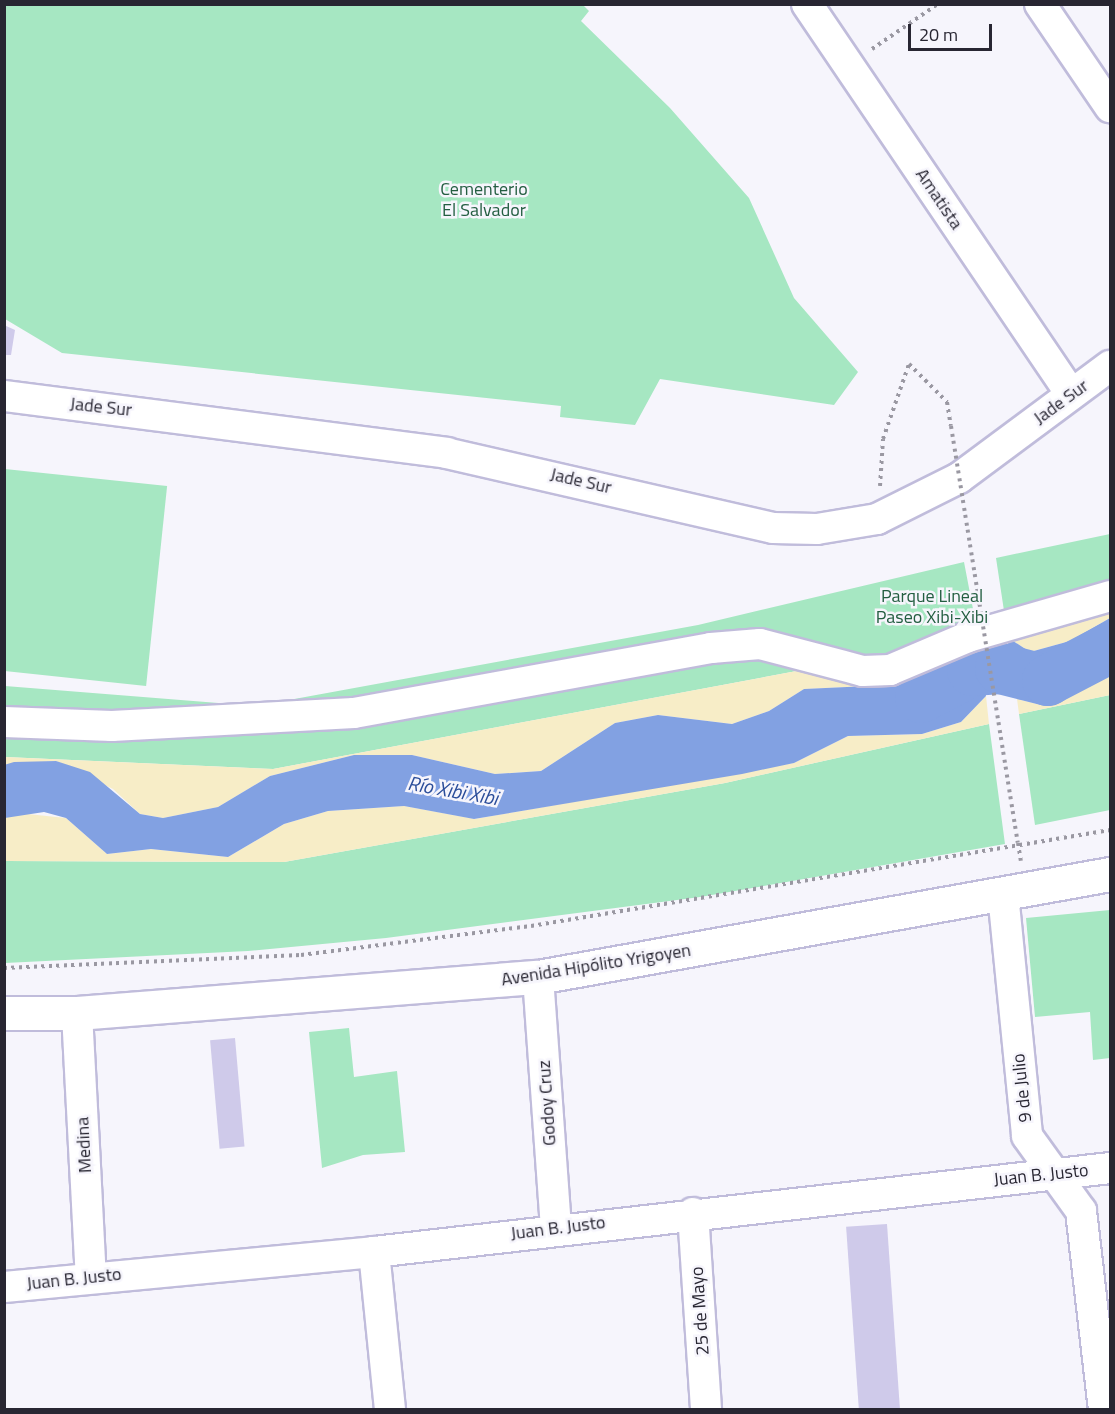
<!DOCTYPE html>
<meta charset="utf-8">
<style>
body{margin:0}
#map{position:relative;width:1115px;height:1414px;overflow:hidden;background:#f6f5fc;font-family:"Titillium Web",sans-serif}
div>[style]{position:absolute}
.green>*{inset:0;background:#a6e7c2;transform-origin:0 0}
.sand>*{inset:0;background:#f7edc7}
.water>*{inset:0;background:#82a1e2}
.river>*{height:51px;margin:-25.5px;padding:0 25.5px;transform-origin:25.5px;border-radius:25.5px;background:#82a1e2}
.building>*{inset:0;background:#cfcaea;transform-origin:0 0}
.path>*{height:4px;margin-top:-2px;transform-origin:0;background:repeating-linear-gradient(90deg,#9a98a2 0 3px,transparent 0 7.5px)}
.roads{filter:drop-shadow(2px 0 #c0bcdb) drop-shadow(-2px 0 #c0bcdb) drop-shadow(0 2px #c0bcdb) drop-shadow(0 -2px #c0bcdb)}
.minor>*{height:30px;margin:-15px;padding:0 15px;transform-origin:15px;border-radius:15px;background:#fff}
.major>*{height:33px;margin:-16.5px;padding:0 16.5px;transform-origin:16.5px;border-radius:16.5px;background:#fff}
.path-bridge>*{height:4px;margin-top:-2px;transform-origin:0;background:repeating-linear-gradient(90deg,#9a98a2 0 3px,transparent 0 7.5px)}
span{translate:-50% -50%;white-space:nowrap;text-align:center;line-height:1.15;-webkit-text-stroke:5px #f6f5fc;paint-order:stroke}
.park-label{font-size:18px;color:#235e41}
.street-label{font-size:18px;color:#282632}
.water-label{font-size:20px;color:#2b4d9a;font-style:italic}
.frame{position:absolute;inset:0;border:6px solid #282632;pointer-events:none}
.scale{position:absolute;left:908px;top:24px;width:84px;height:27px;box-sizing:border-box;border:3px solid #282632;border-top:0;padding-left:8px;font-size:18px;line-height:21px;white-space:nowrap;color:#282632;-webkit-text-stroke:4px #f6f5fc;paint-order:stroke}
</style>
<div id="map">
<div class="green">
<i style="clip-path:polygon(5px 4px,583px 5px,589px 11px,581px 21px,670px 108px,749px 198px,794px 298px,858px 372px,834px 405px,660px 379px,635px 425px,560px 417px,561px 406px,62px 353px,5px 319px)"></i>
<i style="left:5px;top:469px;width:163px;height:201px;rotate:6deg"></i>
<i style="clip-path:polygon(1110px 534px,1110px 603px,1006px 624px,996px 558px)"></i>
<i style="clip-path:polygon(964px 562px,978px 635px,925px 647px,273px 769px,5px 757px,5px 686px,256px 706px,698px 625px)"></i>
<i style="clip-path:polygon(1110px 695px,1110px 810px,1035px 825px,1019px 714px)"></i>
<i style="clip-path:polygon(989px 724px,1005px 844px,700px 897px,386px 938px,248px 951px,5px 963px,5px 861px,284px 862px,725px 783px)"></i>
<i style="clip-path:polygon(1110px 910px,1110px 1058px,1093px 1060px,1090px 1012px,1035px 1017px,1026px 918px)"></i>
<i style="clip-path:polygon(349px 1028px,354px 1077px,397px 1071px,405px 1152px,363px 1155px,322px 1168px,309px 1032px)"></i>
</div>
<div class="sand">
<i style="clip-path:polygon(1110px 603px,1110px 618px,1070px 641px,1030px 652px,1007px 637px)"></i>
<i style="clip-path:polygon(925px 647px,890px 685px,804px 689px,769px 711px,732px 724px,658px 715px,615px 723px,541px 771px,495px 774px,412px 755px,354px 755px,270px 776px,218px 807px,163px 818px,140px 814px,113px 789px,56px 761px,5px 765px,5px 757px,273px 769px)"></i>
<i style="clip-path:polygon(1110px 674px,1110px 695px,1019px 714px,1017px 699px,1041px 705px)"></i>
<i style="clip-path:polygon(986px 696px,989px 724px,725px 783px,284px 862px,5px 861px,5px 818px,18px 813px,66px 818px,107px 854px,151px 849px,228px 857px,284px 824px,328px 811px,404px 806px,475px 819px,794px 763px,848px 736px,922px 734px,961px 722px)"></i>
</div>
<div class="water">
<i style="clip-path:polygon(1110px 618px,1110px 674px,1054px 704px,1017px 699px,1007px 637px,1030px 652px,1070px 641px)"></i>
<i style="clip-path:polygon(979px 644px,986px 696px,961px 722px,922px 734px,848px 736px,794px 763px,742px 774px,474px 819px,404px 806px,328px 811px,284px 824px,228px 857px,151px 849px,107px 854px,66px 818px,44px 812px,5px 818px,4px 765px,14px 762px,56px 761px,90px 772px,140px 814px,163px 818px,218px 807px,270px 776px,354px 755px,412px 755px,495px 774px,541px 771px,615px 723px,658px 715px,732px 724px,769px 711px,804px 689px,890px 685px)"></i>
</div>
<div class="river">
<i style="left:920px;top:697px;width:59px;rotate:-27.4deg"></i>
<i style="left:972px;top:670px;width:28px;rotate:-4deg"></i>
<i style="left:1000px;top:668px;width:49px;rotate:14.3deg"></i>
<i style="left:1047px;top:680px;width:71px;rotate:-27.6deg"></i>
</div>
<div class="building">
<i style="clip-path:polygon(4px 325px,15px 330px,11px 355px,4px 355px)"></i>
<i style="left:235px;top:1038px;width:109px;height:25px;rotate:85deg"></i>
<i style="left:887px;top:1224px;width:186px;height:41px;rotate:86deg"></i>
</div>
<div class="path">
<i style="left:872px;top:49px;width:80px;rotate:-34.3deg"></i>
<i style="left:880px;top:486px;width:47px;rotate:-86.3deg"></i>
<i style="left:883px;top:439px;width:79px;rotate:-70.9deg"></i>
<i style="left:909px;top:364px;width:54px;rotate:45deg"></i>
<i style="left:947px;top:402px;width:24px;rotate:81deg"></i>
<i style="left:1018px;top:843px;width:18px;rotate:81deg"></i>
<i style="left:4px;top:968px;width:297px;rotate:-2.5deg"></i>
<i style="left:301px;top:955px;width:232px;rotate:-7.2deg"></i>
<i style="left:531px;top:926px;width:587px;rotate:-9.41deg"></i>
</div>
<div class="roads">
<div class="minor">
<i style="left:807px;top:4px;width:471px;rotate:55.9deg"></i>
<i style="left:1040px;top:4px;width:125px;rotate:55.8deg"></i>
<i style="left:4px;top:396px;width:446px;rotate:7.3deg"></i>
<i style="left:446px;top:453px;width:335px;rotate:12.9deg"></i>
<i style="left:773px;top:528px;width:44px;rotate:1.3deg"></i>
<i style="left:817px;top:529px;width:61px;rotate:-9.5deg"></i>
<i style="left:877px;top:519px;width:92px;rotate:-26.6deg"></i>
<i style="left:959px;top:478px;width:188px;rotate:-36.6deg"></i>
<i style="left:4px;top:722px;width:108px;rotate:2.1deg"></i>
<i style="left:112px;top:726px;width:242px;rotate:-3.1deg"></i>
<i style="left:354px;top:713px;width:363px;rotate:-10.3deg"></i>
<i style="left:711px;top:648px;width:49px;rotate:-4.7deg"></i>
<i style="left:760px;top:644px;width:106px;rotate:14.7deg"></i>
<i style="left:863px;top:671px;width:27px;rotate:-2deg"></i>
<i style="left:890px;top:670px;width:85px;rotate:-22.9deg"></i>
<i style="left:968px;top:637px;width:148px;rotate:-16.1deg"></i>
<i style="left:1003px;top:894px;width:243px;rotate:84.3deg"></i>
<i style="left:1027px;top:1136px;width:92px;rotate:54.2deg"></i>
<i style="left:1081px;top:1211px;width:200px;rotate:83.4deg"></i>
<i style="left:538px;top:977px;width:252px;rotate:85.9deg"></i>
<i style="left:77px;top:1013px;width:264px;rotate:87deg"></i>
<i style="left:693px;top:1213px;width:197px;rotate:86.2deg"></i>
<i style="left:374px;top:1252px;width:159px;rotate:84.2deg"></i>
<i style="left:4px;top:1287px;width:372px;rotate:-5.4deg"></i>
<i style="left:374px;top:1252px;width:741px;rotate:-6.51deg"></i>
</div>
<div class="major">
<i style="left:4px;top:1013px;width:73px"></i>
<i style="left:77px;top:1013px;width:462px;rotate:-4.5deg"></i>
<i style="left:538px;top:977px;width:581px;rotate:-10.21deg"></i>
</div>
</div>
<div class="path-bridge">
<i style="left:951px;top:426px;width:422px;rotate:80.9deg"></i>
</div>
<div class="park-label">
<span style="left:484px;top:200px">Cementerio<br>El Salvador</span>
<span style="left:932px;top:607px">Parque Lineal<br>Paseo Xibi-Xibi</span>
</div>
<div class="street-label">
<span style="left:939px;top:199px;rotate:56deg">Amatista</span>
<span style="left:1061px;top:402px;rotate:-36deg">Jade Sur</span>
<span style="left:101px;top:407px;rotate:6deg">Jade Sur</span>
<span style="left:581px;top:481px;rotate:13deg">Jade Sur</span>
<span style="left:596px;top:965px;rotate:-9deg">Avenida Hipólito Yrigoyen</span>
<span style="left:1022px;top:1088px;rotate:-96deg">9 de Julio</span>
<span style="left:547px;top:1103px;rotate:-94deg">Godoy Cruz</span>
<span style="left:84px;top:1145px;rotate:-93deg">Medina</span>
<span style="left:1041px;top:1175px;rotate:-6deg">Juan B. Justo</span>
<span style="left:558px;top:1228px;rotate:-7deg">Juan B. Justo</span>
<span style="left:74px;top:1279px;rotate:-6deg">Juan B. Justo</span>
<span style="left:700px;top:1311px;rotate:-94deg">25 de Mayo</span>
</div>
<div class="water-label">
<span style="left:453px;top:790px;rotate:10deg">Río Xibi Xibi</span>
</div>
<div class="frame"></div>
<div class="scale">20 m</div>
</div>
